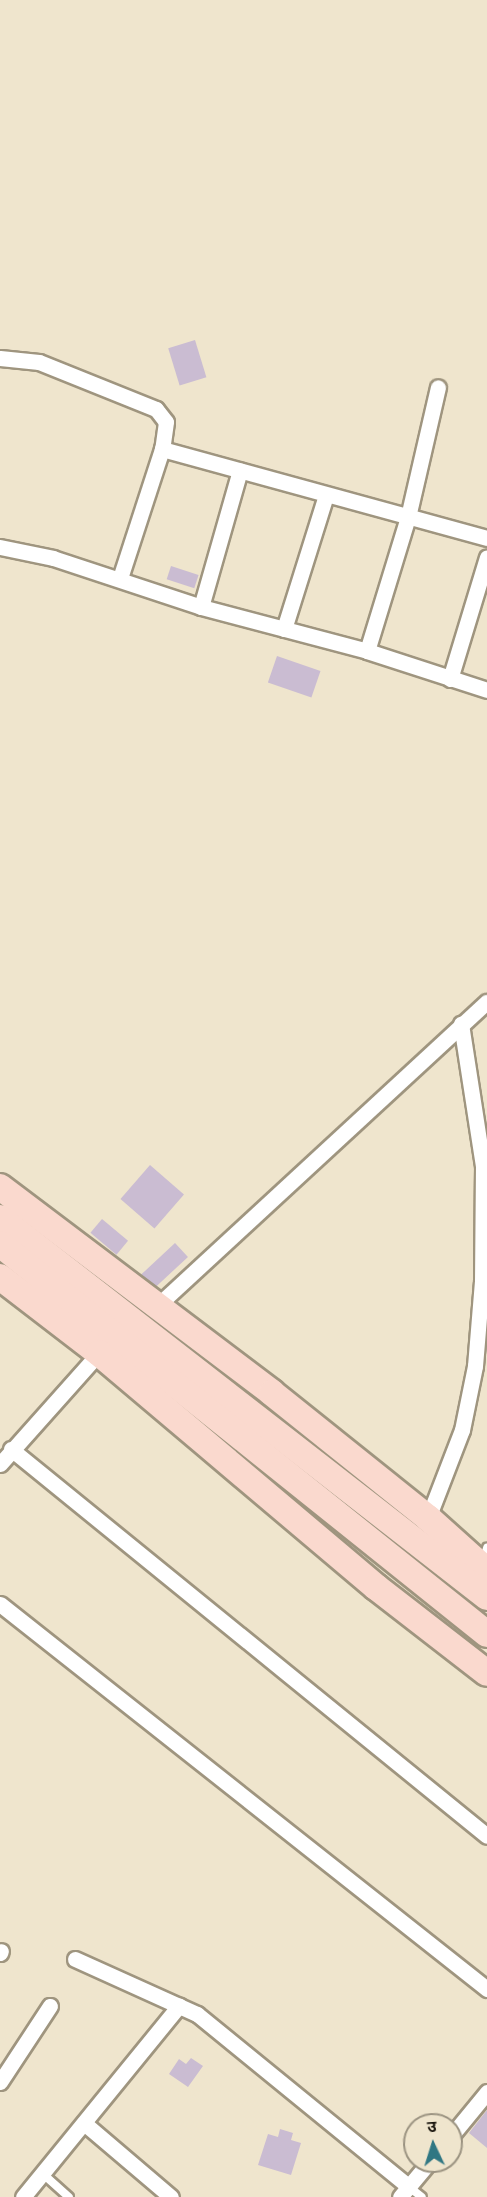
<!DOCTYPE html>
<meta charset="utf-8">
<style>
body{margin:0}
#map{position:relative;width:487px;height:2197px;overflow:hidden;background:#efe5cd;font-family:Helvetica,"Noto Sans Devanagari",sans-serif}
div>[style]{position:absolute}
.building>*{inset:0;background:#cabcd2;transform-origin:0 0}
.roads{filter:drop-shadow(2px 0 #9f957f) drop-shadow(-2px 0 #9f957f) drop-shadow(0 2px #9f957f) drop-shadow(0 -2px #9f957f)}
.service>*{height:8px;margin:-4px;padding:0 4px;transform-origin:4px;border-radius:4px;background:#fff}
.minor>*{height:15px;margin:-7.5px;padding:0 7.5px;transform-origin:7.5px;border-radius:7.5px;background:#fff}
.primary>*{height:26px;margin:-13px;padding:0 13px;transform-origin:13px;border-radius:13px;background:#fad9ce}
span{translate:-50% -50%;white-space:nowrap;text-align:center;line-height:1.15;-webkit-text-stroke:4.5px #efe5cd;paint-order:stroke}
.north{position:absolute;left:403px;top:2113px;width:60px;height:60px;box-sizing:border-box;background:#efe5cd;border:2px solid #9b9381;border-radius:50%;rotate:356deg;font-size:16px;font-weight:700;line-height:24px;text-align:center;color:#1c1810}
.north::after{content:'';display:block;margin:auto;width:21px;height:27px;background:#307783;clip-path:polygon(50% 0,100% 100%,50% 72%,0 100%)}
</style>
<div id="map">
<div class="building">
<i style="left:195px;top:340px;width:39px;height:28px;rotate:73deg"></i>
<i style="left:171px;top:566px;width:29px;height:14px;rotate:18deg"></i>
<i style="left:277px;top:656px;width:46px;height:28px;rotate:19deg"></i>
<i style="left:150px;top:1165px;width:45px;height:45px;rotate:41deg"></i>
<i style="left:102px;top:1219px;width:34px;height:18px;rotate:40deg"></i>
<i style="left:175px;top:1243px;width:19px;height:46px;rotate:47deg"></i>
<i style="clip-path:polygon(191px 2058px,203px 2066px,188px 2087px,169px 2074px,179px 2059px,186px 2064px)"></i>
<i style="clip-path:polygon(487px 2110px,487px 2148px,469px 2133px)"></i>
<i style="clip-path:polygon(280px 2129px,293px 2133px,291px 2140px,301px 2143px,291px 2175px,258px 2165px,268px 2134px,278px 2137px)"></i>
</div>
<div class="roads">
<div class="service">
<i style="left:483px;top:1562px;width:15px;rotate:-74deg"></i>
<i style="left:42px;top:2173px;width:36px;rotate:42deg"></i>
<i style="left:409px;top:2187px;width:16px;rotate:38deg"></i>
</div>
<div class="minor">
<i style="left:0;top:358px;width:39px;rotate:6deg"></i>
<i style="left:39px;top:362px;width:126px;rotate:21.9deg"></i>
<i style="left:156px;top:409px;width:16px;rotate:52deg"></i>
<i style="left:166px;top:422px;width:27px;rotate:98deg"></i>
<i style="left:162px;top:449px;width:136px;rotate:108deg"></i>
<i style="left:162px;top:449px;width:337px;rotate:15.3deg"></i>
<i style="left:0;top:547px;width:54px;rotate:11.7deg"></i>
<i style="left:53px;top:558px;width:156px;rotate:18.3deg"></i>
<i style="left:201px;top:607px;width:172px;rotate:14.8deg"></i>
<i style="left:367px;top:651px;width:126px;rotate:18deg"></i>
<i style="left:201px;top:607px;width:142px;rotate:-74.1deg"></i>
<i style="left:284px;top:629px;width:140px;rotate:-72.6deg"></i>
<i style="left:367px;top:651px;width:140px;rotate:-73deg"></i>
<i style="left:408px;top:517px;width:133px;rotate:-77deg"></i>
<i style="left:450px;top:679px;width:127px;rotate:-73.1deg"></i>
<i style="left:156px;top:1307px;width:450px;rotate:-42.7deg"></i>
<i style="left:11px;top:1449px;width:613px;rotate:39.11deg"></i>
<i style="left:0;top:1464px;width:149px;rotate:-48.3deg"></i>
<i style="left:428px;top:1518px;width:94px;rotate:-68.9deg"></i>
<i style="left:462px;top:1430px;width:65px;rotate:-78.5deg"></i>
<i style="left:475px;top:1366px;width:85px;rotate:-85.3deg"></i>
<i style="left:482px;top:1281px;width:115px;rotate:-89.5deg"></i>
<i style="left:483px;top:1166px;width:144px;rotate:-98.8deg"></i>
<i style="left:0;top:1604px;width:621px;rotate:38.33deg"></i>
<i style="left:0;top:1953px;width:2px;rotate:-63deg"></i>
<i style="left:75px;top:1959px;width:134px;rotate:24.3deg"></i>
<i style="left:197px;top:2014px;width:274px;rotate:39.2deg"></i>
<i style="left:0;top:2082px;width:91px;rotate:-56.7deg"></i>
<i style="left:84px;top:2123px;width:114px;rotate:40.4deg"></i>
<i style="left:451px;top:2136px;width:57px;rotate:-50.7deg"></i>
<i style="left:23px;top:2197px;width:247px;rotate:-50.8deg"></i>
<i style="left:400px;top:2197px;width:47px;rotate:-50.2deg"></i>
</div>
<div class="primary">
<i style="left:0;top:1187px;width:341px;rotate:37.1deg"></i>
<i style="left:272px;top:1393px;width:200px;rotate:38.7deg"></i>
<i style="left:428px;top:1518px;width:79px;rotate:41.9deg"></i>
<i style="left:0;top:1218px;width:617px;rotate:37.89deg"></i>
<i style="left:0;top:1244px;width:624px;rotate:38.69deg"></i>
<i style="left:0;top:1277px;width:125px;rotate:37.5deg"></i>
<i style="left:99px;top:1353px;width:363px;rotate:40.2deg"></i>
<i style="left:376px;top:1587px;width:140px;rotate:37.8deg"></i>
</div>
</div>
<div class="north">उ</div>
</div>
